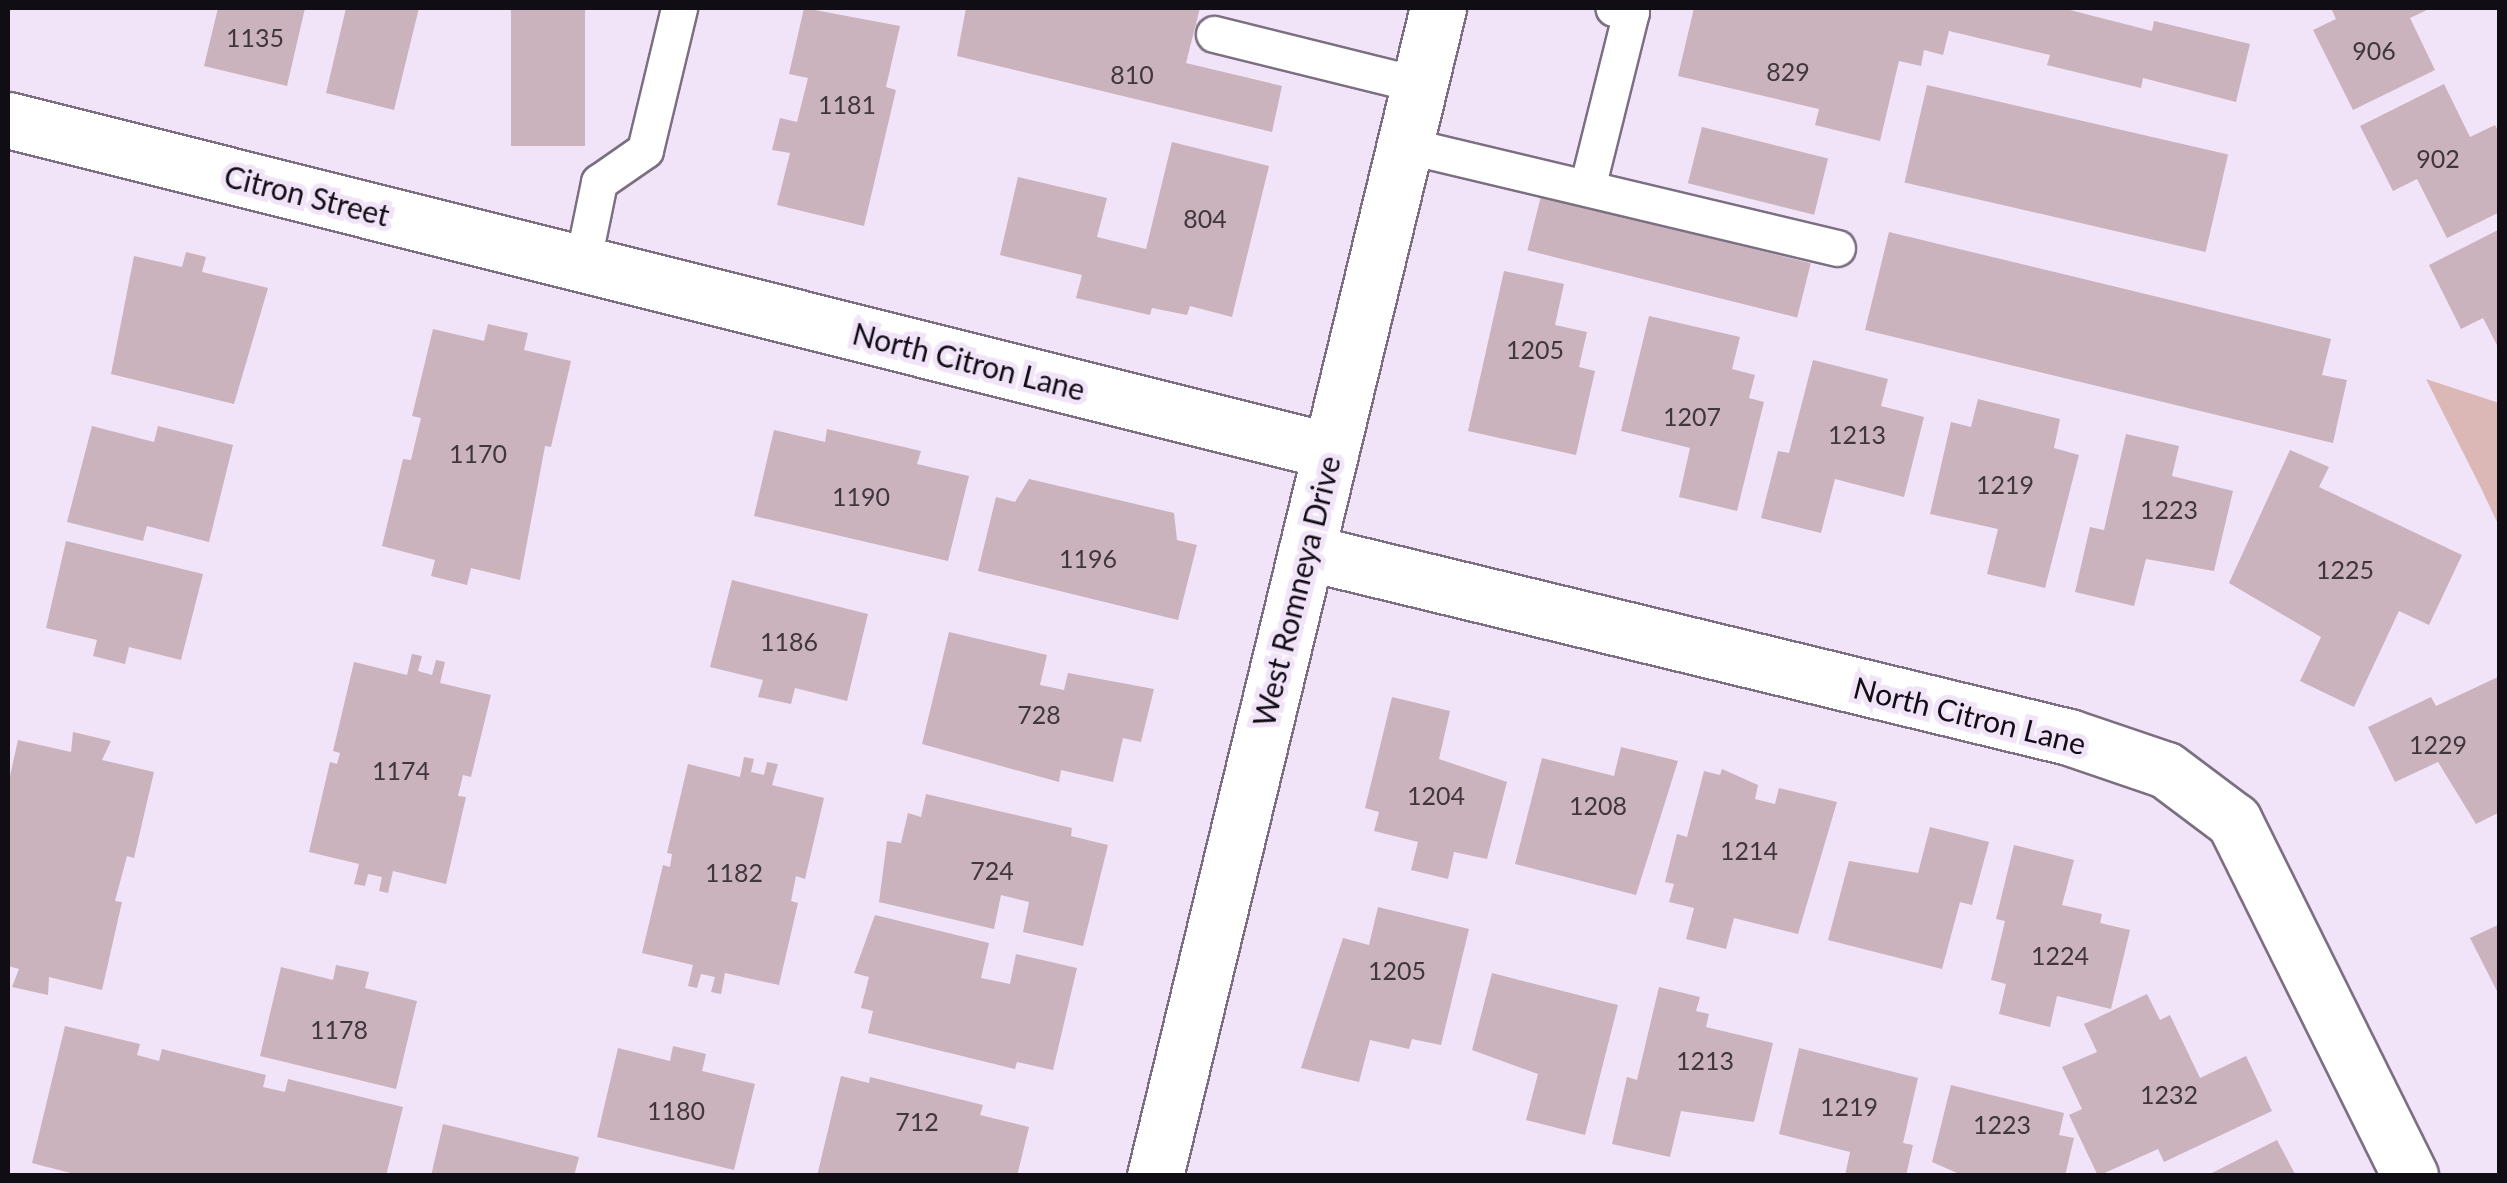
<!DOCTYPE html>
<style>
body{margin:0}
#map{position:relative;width:2507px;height:1183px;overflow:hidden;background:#f1e3f8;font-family:Lato,sans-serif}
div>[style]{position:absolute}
.green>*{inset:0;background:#dbb8b5}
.building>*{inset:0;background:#cbb3be;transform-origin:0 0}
.roads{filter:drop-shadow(2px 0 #7b6f81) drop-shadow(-2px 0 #7b6f81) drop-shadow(0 2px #7b6f81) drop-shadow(0 -2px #7b6f81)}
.lane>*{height:35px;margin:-17.5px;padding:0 17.5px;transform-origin:17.5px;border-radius:17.5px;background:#fff}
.street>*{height:55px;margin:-27.5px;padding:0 27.5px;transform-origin:27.5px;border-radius:27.5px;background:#fff}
.secondary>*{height:55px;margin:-27.5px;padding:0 27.5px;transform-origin:27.5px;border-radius:27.5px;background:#fff}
span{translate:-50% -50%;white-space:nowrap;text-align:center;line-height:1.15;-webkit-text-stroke:10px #f1e3f8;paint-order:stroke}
.number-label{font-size:25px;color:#40363e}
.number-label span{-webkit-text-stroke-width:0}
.street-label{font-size:30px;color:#110d14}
.frame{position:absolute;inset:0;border:10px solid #110d14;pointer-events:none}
</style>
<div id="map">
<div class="green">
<i style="clip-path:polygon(2426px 379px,2499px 403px,2499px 526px,2481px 488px)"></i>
</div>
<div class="building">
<i style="clip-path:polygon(218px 8px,305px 8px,287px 86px,204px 66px)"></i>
<i style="clip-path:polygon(346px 8px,419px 8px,394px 110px,326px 93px)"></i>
<i style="left:511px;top:8px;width:74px;height:138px"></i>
<i style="clip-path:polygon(804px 8px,900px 26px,886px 87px,896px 90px,864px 226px,777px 205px,790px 153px,772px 150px,780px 118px,797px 122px,808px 78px,789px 74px)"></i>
<i style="clip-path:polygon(966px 8px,1200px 8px,1186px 63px,1282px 86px,1272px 132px,957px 56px)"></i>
<i style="clip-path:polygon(1694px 8px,2062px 8px,2152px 31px,2154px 21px,2250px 44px,2236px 102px,2143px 78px,2141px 88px,2047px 65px,2050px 55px,1949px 31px,1943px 55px,1924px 50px,1921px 66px,1899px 61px,1880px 141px,1815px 125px,1819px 109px,1678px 76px)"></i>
<i style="clip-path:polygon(2331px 8px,2431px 8px,2410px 18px,2435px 70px,2353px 110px,2313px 30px,2336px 19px)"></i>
<i style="clip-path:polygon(2444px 84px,2470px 137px,2495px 125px,2500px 134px,2500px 212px,2447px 238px,2417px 179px,2393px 191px,2360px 126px)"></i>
<i style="left:1927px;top:85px;width:309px;height:100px;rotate:13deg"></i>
<i style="left:1702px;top:127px;width:130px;height:58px;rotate:14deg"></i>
<i style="clip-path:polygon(1172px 142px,1269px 166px,1232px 317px,1190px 306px,1187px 315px,1152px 308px,1150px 315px,1076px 298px,1082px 275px,1000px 255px,1018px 177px,1107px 198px,1097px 237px,1146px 249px)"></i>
<i style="left:1541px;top:196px;width:278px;height:56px;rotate:14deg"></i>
<i style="clip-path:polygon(2500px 229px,2500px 351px,2483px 318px,2461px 329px,2429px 265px)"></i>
<i style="clip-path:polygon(1889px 232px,2331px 339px,2322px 375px,2347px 380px,2333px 443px,1865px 330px)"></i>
<i style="clip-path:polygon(186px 252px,206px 257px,202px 272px,268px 288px,234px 404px,111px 374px,134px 256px,182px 267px)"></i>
<i style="clip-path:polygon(1504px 271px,1564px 284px,1555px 325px,1587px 332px,1579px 367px,1595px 371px,1576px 455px,1468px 431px)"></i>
<i style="clip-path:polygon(1649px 316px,1740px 337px,1732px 369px,1755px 375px,1749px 398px,1764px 402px,1737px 511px,1679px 497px,1690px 448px,1621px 431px)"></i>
<i style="clip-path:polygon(488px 324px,528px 333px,524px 350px,571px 361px,551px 447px,545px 446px,520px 580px,471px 568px,467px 585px,431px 576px,435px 560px,382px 546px,403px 459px,411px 460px,421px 418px,412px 416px,433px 329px,484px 341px)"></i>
<i style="clip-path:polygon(1813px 360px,1888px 379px,1881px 406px,1924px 417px,1904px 497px,1835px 479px,1821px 533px,1761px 518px,1778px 451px,1789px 453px)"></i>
<i style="clip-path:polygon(1978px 399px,2060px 419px,2054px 448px,2079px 455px,2045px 588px,1987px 574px,1998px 529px,1930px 514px,1951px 422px,1971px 427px)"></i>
<i style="clip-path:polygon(92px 426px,154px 442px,158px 426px,233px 445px,209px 542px,147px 526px,143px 541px,67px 522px)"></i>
<i style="clip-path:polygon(827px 429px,921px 451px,917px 464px,969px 476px,948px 561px,754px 516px,774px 430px,825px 442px)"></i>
<i style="clip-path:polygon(2126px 434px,2179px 446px,2172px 476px,2233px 491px,2214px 571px,2146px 559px,2134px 606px,2075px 592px,2090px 527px,2104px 530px)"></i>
<i style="clip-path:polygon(2290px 450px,2329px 467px,2319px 487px,2462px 555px,2429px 625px,2399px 611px,2354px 707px,2300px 681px,2321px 637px,2229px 583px)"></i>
<i style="clip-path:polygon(1029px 479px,1174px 513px,1177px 540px,1197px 545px,1178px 620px,978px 571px,996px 497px,1015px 502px)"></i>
<i style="clip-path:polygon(66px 541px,203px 574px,181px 660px,129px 647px,125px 664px,93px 656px,97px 640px,46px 628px)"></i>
<i style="clip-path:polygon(732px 580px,868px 614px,847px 701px,795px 688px,791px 704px,758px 697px,763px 680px,710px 667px)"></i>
<i style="clip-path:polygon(949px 632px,1047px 655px,1040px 685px,1064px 690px,1068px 673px,1154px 689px,1141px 742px,1123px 738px,1113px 782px,1061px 770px,1059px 782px,922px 744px)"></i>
<i style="clip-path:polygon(412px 654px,422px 656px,418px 671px,432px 675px,436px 660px,445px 662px,440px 683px,491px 695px,471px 777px,463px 775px,458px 796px,466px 797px,446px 884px,393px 871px,388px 893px,379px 891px,382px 877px,368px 874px,365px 886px,354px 884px,359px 864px,309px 852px,330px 762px,337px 764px,340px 753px,333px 751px,354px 662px,407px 675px)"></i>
<i style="clip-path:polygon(2500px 676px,2500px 812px,2476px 824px,2438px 762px,2395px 782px,2368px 727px,2431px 697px,2436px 706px)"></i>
<i style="clip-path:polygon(1392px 697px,1450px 711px,1439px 759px,1507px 782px,1487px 859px,1454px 852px,1448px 879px,1411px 870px,1418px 842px,1374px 831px,1379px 812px,1365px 808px)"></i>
<i style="clip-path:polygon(73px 732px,111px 741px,102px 760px,154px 772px,134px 858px,127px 856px,115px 901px,122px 902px,102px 990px,49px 977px,48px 995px,12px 987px,19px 969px,8px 966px,8px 785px,18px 740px,71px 752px)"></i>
<i style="clip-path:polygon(1621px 747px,1678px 761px,1636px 895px,1515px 864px,1542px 758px,1614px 776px)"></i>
<i style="clip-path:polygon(744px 757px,754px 759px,751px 772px,764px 775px,767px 762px,778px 764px,772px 785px,824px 798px,805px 879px,796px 876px,791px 901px,798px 903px,779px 985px,725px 973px,721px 994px,711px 992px,715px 977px,701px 974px,697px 988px,688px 986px,693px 965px,642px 953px,663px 865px,670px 867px,672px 854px,667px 853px,688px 764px,740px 777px)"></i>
<i style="clip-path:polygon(1722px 769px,1758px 785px,1755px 799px,1775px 804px,1779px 788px,1837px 802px,1798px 934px,1734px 918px,1726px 949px,1686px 939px,1694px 908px,1669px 902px,1674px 884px,1665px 882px,1677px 834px,1687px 837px,1704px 771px,1720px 775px)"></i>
<i style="clip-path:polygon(926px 794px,1072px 828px,1071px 836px,1108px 845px,1083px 946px,1023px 932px,1029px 902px,1001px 895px,994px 929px,879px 902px,887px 841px,901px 843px,908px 813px,921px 817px)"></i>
<i style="clip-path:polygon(1930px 827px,1989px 842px,1972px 905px,1960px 902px,1942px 969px,1828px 940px,1849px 861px,1918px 873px)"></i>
<i style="clip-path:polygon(2014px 845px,2074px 860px,2062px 905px,2102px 914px,2100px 923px,2130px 930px,2111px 1009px,2057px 996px,2050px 1027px,1999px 1014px,2006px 984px,1991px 980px,2005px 921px,1996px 919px)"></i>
<i style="clip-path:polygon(1378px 907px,1469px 929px,1441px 1045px,1412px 1039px,1409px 1049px,1370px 1040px,1359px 1082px,1301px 1068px,1343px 938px,1369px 945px)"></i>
<i style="clip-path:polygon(875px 915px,989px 943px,981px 978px,1010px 984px,1016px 954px,1077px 968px,1053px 1070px,1017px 1062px,1015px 1069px,868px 1033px,873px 1011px,861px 1008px,869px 977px,854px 973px)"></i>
<i style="clip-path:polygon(2500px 924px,2500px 997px,2470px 938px)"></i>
<i style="clip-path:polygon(336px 965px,369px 972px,365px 988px,417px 1001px,396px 1089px,260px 1056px,281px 967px,333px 980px)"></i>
<i style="clip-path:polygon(1492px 973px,1618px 1005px,1585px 1135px,1526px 1120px,1538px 1074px,1472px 1050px)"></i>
<i style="clip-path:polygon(1659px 987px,1700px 997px,1696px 1011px,1709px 1014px,1706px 1027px,1773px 1043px,1754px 1122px,1681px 1111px,1670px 1157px,1612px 1144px,1627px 1077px,1637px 1080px)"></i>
<i style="clip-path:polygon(2147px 994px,2160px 1020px,2170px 1015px,2200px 1078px,2246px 1056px,2272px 1111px,2164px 1162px,2158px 1149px,2098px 1176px,2069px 1115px,2082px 1109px,2062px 1067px,2097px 1052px,2084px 1024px)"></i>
<i style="clip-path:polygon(65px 1026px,140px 1044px,137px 1055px,159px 1061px,162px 1049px,266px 1075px,263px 1087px,285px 1092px,288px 1079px,403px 1107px,386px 1176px,82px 1176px,32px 1163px)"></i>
<i style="clip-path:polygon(673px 1046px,706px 1054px,702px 1071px,755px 1084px,734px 1170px,597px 1137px,618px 1048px,670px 1061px)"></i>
<i style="clip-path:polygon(1799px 1048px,1918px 1078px,1903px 1143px,1913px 1145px,1906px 1176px,1845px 1176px,1850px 1152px,1779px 1134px)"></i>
<i style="clip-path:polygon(841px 1076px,869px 1083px,870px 1077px,983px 1105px,980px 1115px,1029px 1127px,1017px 1176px,817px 1176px)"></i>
<i style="clip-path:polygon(1951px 1085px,2064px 1113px,2059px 1135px,2074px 1138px,2065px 1176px,1964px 1176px,1932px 1162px)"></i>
<i style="clip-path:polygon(443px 1124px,579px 1157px,574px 1176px,431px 1176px)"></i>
<i style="clip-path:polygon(2277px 1140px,2296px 1176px,2206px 1176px)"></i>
</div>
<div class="roads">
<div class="lane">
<i style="left:1214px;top:34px;width:212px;rotate:13.9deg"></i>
<i style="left:1405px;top:145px;width:444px;rotate:13.4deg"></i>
<i style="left:1587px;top:188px;width:181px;rotate:-76deg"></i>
<i style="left:1631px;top:12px;width:18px;rotate:-167deg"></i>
<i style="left:582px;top:265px;width:85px;rotate:-78.4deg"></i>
<i style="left:599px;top:182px;width:56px;rotate:-34.8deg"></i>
<i style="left:645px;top:150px;width:146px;rotate:-76.5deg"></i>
</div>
<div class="street">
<i style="left:8px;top:120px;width:1363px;rotate:14.06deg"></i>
<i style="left:1306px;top:552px;width:785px;rotate:13.63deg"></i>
<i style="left:2069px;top:737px;width:102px;rotate:18.8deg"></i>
<i style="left:2166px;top:770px;width:85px;rotate:36.9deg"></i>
<i style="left:2234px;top:821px;width:396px;rotate:63.6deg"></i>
</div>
<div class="secondary">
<i style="left:1155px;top:1176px;width:1202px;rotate:-76.38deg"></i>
</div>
</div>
<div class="number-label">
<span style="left:255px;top:37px">1135</span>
<span style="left:2374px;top:50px">906</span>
<span style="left:1788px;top:71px">829</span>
<span style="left:1132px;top:74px">810</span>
<span style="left:847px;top:104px">1181</span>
<span style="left:2438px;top:158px">902</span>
<span style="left:1205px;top:218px">804</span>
<span style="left:1535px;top:349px">1205</span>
<span style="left:1692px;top:416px">1207</span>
<span style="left:1857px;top:434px">1213</span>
<span style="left:478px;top:453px">1170</span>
<span style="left:2005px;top:484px">1219</span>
<span style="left:861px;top:496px">1190</span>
<span style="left:2169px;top:509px">1223</span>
<span style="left:1088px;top:558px">1196</span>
<span style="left:2345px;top:569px">1225</span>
<span style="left:789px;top:641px">1186</span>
<span style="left:1039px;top:714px">728</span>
<span style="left:2438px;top:744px">1229</span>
<span style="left:401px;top:770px">1174</span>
<span style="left:1436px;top:795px">1204</span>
<span style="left:1598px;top:805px">1208</span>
<span style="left:1749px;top:850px">1214</span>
<span style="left:992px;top:870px">724</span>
<span style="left:734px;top:872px">1182</span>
<span style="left:2060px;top:955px">1224</span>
<span style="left:1397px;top:970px">1205</span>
<span style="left:339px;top:1029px">1178</span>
<span style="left:1705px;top:1060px">1213</span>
<span style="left:2169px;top:1094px">1232</span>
<span style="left:1849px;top:1106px">1219</span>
<span style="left:676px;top:1110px">1180</span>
<span style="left:917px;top:1121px">712</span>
<span style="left:2002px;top:1124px">1223</span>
</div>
<div class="street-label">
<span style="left:307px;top:195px;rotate:14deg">Citron Street</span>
<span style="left:969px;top:361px;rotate:14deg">North Citron Lane</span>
<span style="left:1296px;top:591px;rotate:-76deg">West Romneya Drive</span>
<span style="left:1970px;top:715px;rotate:14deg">North Citron Lane</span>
</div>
<div class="frame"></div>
</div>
